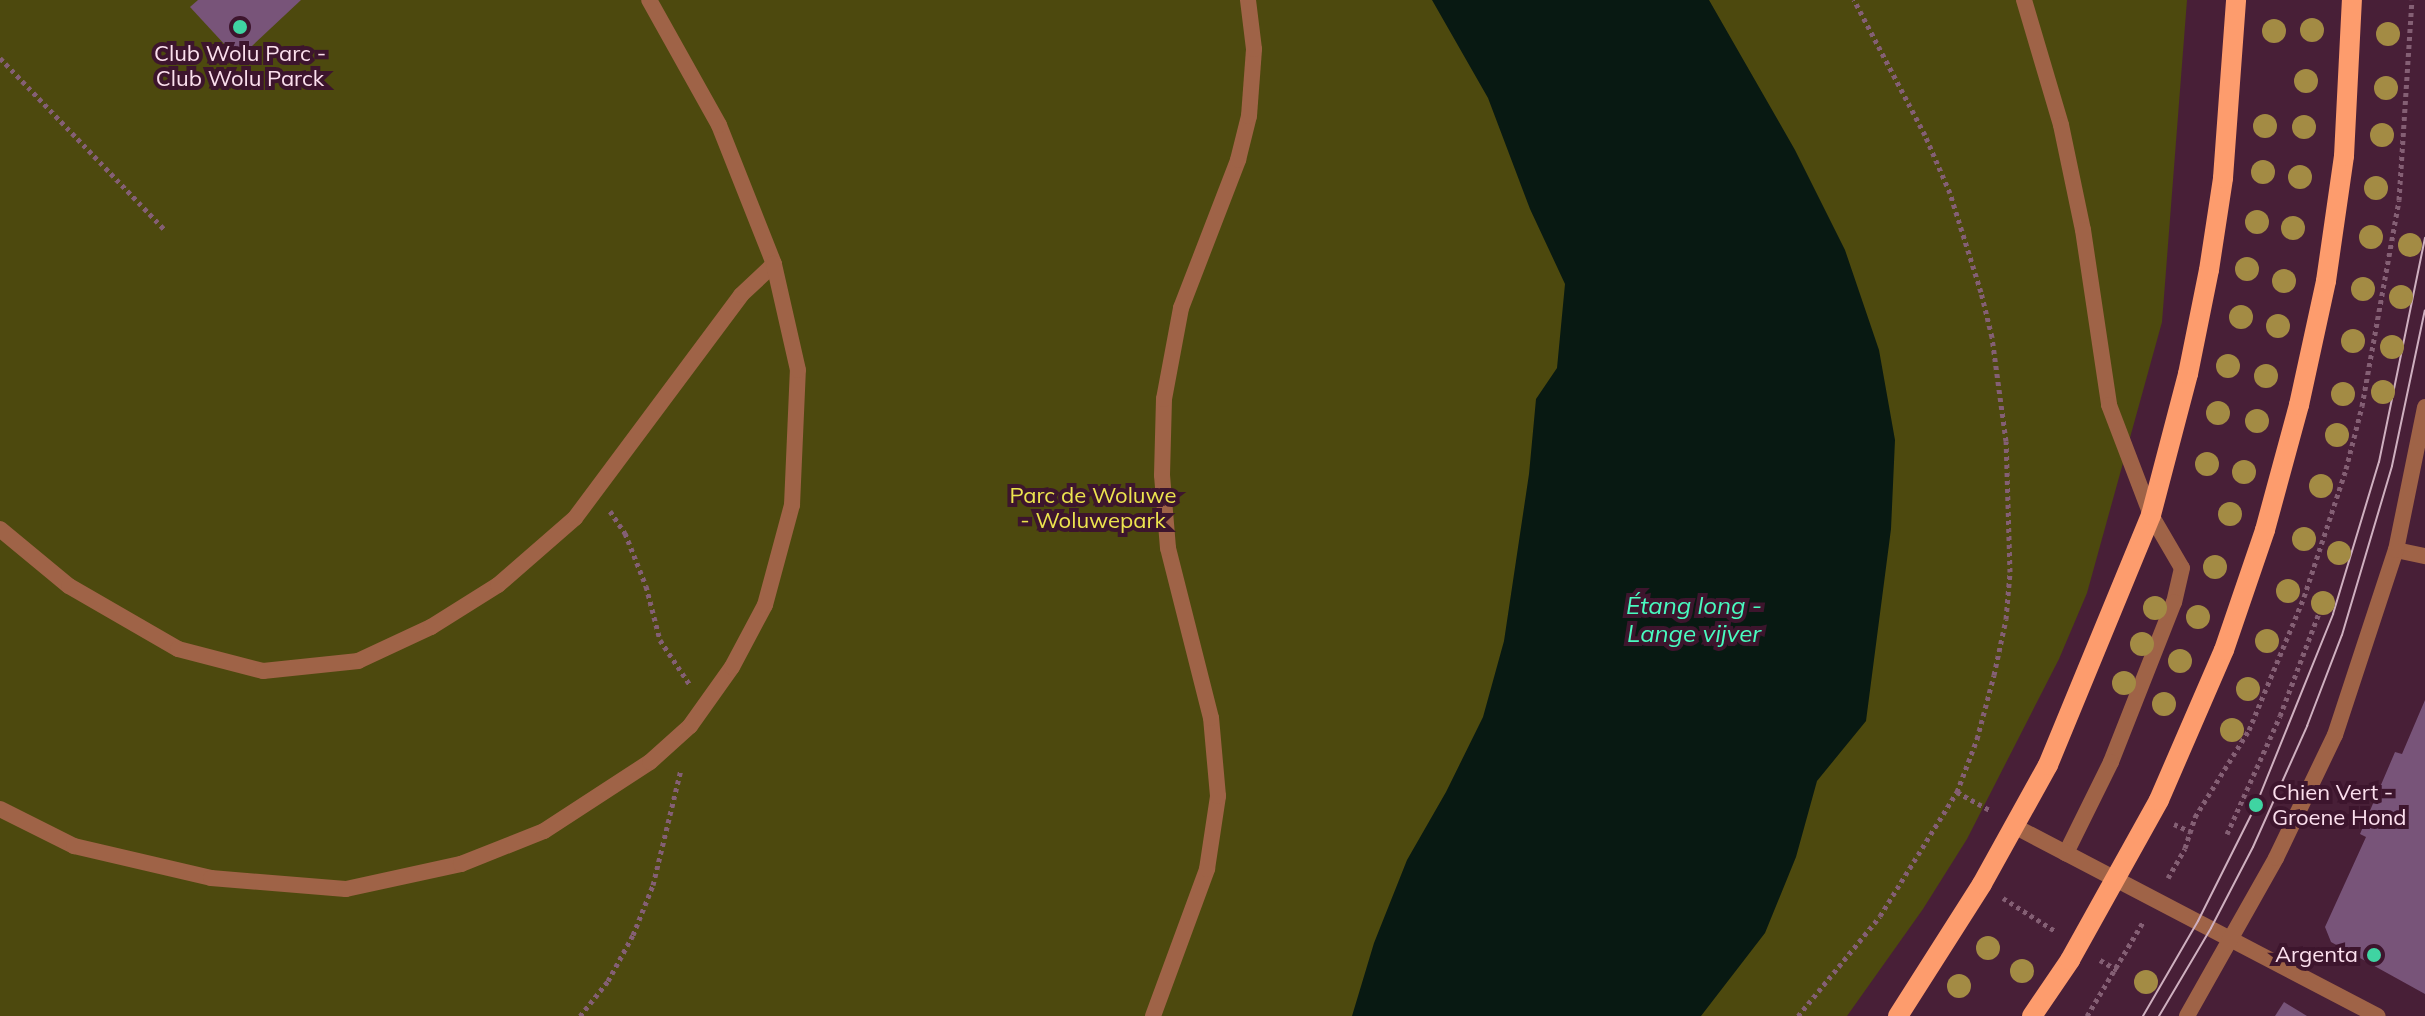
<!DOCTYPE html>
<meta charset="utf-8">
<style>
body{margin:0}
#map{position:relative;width:2425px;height:1016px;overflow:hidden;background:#481f37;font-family:Mulish,sans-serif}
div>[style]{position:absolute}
.green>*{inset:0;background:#4d490e}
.water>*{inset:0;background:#081912}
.building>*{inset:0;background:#785479}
.path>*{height:5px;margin-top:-2.5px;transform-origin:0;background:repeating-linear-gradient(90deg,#845f74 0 4px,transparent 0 8px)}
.street>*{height:16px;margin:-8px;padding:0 8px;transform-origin:8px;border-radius:8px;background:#9f6347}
.primary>*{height:20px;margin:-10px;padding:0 10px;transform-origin:10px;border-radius:10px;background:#fd9c6d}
.tram>*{height:2px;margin:-1px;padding:0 1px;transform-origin:1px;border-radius:1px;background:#cfb0c0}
.trees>*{width:24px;height:24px;margin:-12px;border-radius:50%;background:#a38b44}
.dots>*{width:22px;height:22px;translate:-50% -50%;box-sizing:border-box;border:4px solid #3d152d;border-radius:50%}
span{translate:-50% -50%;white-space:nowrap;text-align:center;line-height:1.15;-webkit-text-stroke:8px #3d152d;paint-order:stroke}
.poi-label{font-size:22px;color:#fbdfed}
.left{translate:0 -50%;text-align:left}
.right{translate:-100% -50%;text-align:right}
.park-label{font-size:22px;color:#ede44e}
.water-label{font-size:24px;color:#49fbc0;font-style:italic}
</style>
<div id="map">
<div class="green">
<i style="clip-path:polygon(0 0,2187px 0,2162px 322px,2087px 593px,2059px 659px,1967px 839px,1923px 909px,1847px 1016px,0 1016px)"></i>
</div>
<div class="water">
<i style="clip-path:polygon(1432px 0,1709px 0,1795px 150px,1845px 250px,1879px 350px,1895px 440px,1891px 529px,1866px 721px,1817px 781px,1796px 857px,1765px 933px,1701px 1016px,1352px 1016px,1374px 943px,1407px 860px,1446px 792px,1483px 717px,1504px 641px,1529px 474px,1536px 399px,1557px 368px,1565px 284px,1530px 209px,1488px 98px)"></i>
</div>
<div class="building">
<i style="clip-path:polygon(198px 0,301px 0,238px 59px,190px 7px)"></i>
<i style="clip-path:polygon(2425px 700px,2425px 994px,2331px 942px,2325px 927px,2366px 837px,2360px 834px,2395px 752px,2402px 754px)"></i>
<i style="clip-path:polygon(2284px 1002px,2307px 1016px,2275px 1016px)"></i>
</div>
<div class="path">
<i style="left:0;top:58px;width:238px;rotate:46.2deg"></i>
<i style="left:610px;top:511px;width:27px;rotate:56deg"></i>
<i style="left:625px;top:533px;width:57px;rotate:68.4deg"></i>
<i style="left:646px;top:586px;width:56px;rotate:75.5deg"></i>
<i style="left:660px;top:640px;width:54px;rotate:56.3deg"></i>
<i style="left:1957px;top:792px;width:38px;rotate:29deg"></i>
<i style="left:2174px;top:824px;width:19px;rotate:25deg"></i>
<i style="left:2227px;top:834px;width:129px;rotate:-65.8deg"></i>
<i style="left:2280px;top:716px;width:113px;rotate:-69.3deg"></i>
<i style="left:2168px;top:878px;width:34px;rotate:-60deg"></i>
<i style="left:2185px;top:848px;width:33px;rotate:-72deg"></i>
<i style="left:2195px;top:817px;width:102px;rotate:-58.2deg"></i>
<i style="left:2249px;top:730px;width:144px;rotate:-67.5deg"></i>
<i style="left:2304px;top:597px;width:135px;rotate:-71.8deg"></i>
<i style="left:2346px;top:469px;width:65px;rotate:-75.7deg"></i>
<i style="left:2362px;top:406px;width:209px;rotate:-79.8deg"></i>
<i style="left:2399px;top:200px;width:200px;rotate:-86.3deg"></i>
<i style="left:2003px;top:898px;width:62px;rotate:32.4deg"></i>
<i style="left:2100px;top:960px;width:20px;rotate:30deg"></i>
<i style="left:580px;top:1016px;width:45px;rotate:-51.3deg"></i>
<i style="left:608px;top:981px;width:52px;rotate:-61.5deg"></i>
<i style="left:633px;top:935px;width:54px;rotate:-68.2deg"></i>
<i style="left:653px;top:885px;width:119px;rotate:-76.4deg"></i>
<i style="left:1798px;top:1016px;width:129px;rotate:-50.6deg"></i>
<i style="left:1880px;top:916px;width:146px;rotate:-58.2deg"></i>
<i style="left:1957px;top:792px;width:57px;rotate:-69.3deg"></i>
<i style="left:1977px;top:739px;width:66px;rotate:-75.1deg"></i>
<i style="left:1994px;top:675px;width:57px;rotate:-77.9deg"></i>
<i style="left:2006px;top:619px;width:47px;rotate:-85.1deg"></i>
<i style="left:2010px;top:572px;width:131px;rotate:-91.7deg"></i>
<i style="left:2006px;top:441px;width:105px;rotate:-97.7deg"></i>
<i style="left:1992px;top:337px;width:46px;rotate:-103.7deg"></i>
<i style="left:1981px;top:292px;width:104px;rotate:-107.4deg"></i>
<i style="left:1950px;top:193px;width:63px;rotate:-113.3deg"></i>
<i style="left:1925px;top:135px;width:153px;rotate:-117.7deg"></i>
<i style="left:2087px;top:1016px;width:109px;rotate:-59.2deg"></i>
</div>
<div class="street">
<i style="left:2024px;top:0;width:130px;rotate:73.5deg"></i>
<i style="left:2061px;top:125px;width:107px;rotate:78.2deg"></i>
<i style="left:2083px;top:230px;width:177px;rotate:81.5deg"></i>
<i style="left:2109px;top:405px;width:118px;rotate:69.1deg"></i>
<i style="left:2151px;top:515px;width:61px;rotate:59.7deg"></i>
<i style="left:2182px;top:568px;width:35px;rotate:103deg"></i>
<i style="left:2174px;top:602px;width:172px;rotate:111.5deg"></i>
<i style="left:2111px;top:762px;width:102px;rotate:116.3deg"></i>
<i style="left:0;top:529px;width:89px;rotate:39.6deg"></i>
<i style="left:69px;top:586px;width:126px;rotate:30deg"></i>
<i style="left:178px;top:649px;width:88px;rotate:14.5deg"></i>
<i style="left:263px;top:671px;width:96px;rotate:-6deg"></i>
<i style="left:358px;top:661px;width:81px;rotate:-25deg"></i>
<i style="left:431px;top:627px;width:79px;rotate:-32.1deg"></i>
<i style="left:498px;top:585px;width:102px;rotate:-41deg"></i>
<i style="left:575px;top:518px;width:278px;rotate:-53.3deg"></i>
<i style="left:741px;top:295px;width:45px;rotate:-43.2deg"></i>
<i style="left:774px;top:264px;width:149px;rotate:-111.6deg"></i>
<i style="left:719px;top:125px;width:143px;rotate:-119.2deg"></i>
<i style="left:2396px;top:550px;width:30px;rotate:12deg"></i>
<i style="left:0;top:809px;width:83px;rotate:26.6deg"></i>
<i style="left:74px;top:846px;width:141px;rotate:13.1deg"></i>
<i style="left:211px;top:878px;width:135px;rotate:4.7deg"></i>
<i style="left:346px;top:889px;width:118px;rotate:-12.3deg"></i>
<i style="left:461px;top:864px;width:89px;rotate:-21.7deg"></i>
<i style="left:544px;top:831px;width:126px;rotate:-33.1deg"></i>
<i style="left:650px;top:762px;width:54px;rotate:-42deg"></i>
<i style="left:690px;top:726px;width:72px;rotate:-54.6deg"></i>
<i style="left:732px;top:667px;width:70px;rotate:-62deg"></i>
<i style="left:765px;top:605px;width:104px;rotate:-74.9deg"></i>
<i style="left:792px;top:505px;width:135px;rotate:-87.5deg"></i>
<i style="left:798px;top:370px;width:109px;rotate:-102.8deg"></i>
<i style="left:2016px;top:827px;width:408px;rotate:27.6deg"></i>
<i style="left:1153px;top:1016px;width:157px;rotate:-69.8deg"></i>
<i style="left:1207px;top:869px;width:74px;rotate:-81.4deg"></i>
<i style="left:1218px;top:796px;width:78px;rotate:-95.1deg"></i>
<i style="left:1211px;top:718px;width:175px;rotate:-104.2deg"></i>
<i style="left:1168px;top:548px;width:73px;rotate:-94.7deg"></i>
<i style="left:1162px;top:475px;width:76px;rotate:-88.5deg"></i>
<i style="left:1164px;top:399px;width:93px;rotate:-79.4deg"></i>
<i style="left:1181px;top:308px;width:159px;rotate:-68.9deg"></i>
<i style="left:1238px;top:160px;width:45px;rotate:-76deg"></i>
<i style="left:1249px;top:116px;width:67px;rotate:-85.7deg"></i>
<i style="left:1254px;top:49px;width:49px;rotate:-97deg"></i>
<i style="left:2187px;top:1016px;width:181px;rotate:-60.6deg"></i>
<i style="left:2276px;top:858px;width:136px;rotate:-64.4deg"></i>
<i style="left:2335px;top:735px;width:195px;rotate:-71.8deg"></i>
<i style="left:2396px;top:550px;width:146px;rotate:-78.5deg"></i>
</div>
<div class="primary">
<i style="left:1898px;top:1016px;width:156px;rotate:-57.5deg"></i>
<i style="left:1982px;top:884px;width:136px;rotate:-61deg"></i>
<i style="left:2048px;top:765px;width:270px;rotate:-67.6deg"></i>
<i style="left:2151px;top:515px;width:146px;rotate:-75.3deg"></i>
<i style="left:2188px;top:374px;width:106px;rotate:-78.6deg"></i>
<i style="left:2209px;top:270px;width:93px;rotate:-81.3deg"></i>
<i style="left:2223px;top:178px;width:178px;rotate:-85.8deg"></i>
<i style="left:2032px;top:1016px;width:68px;rotate:-55.8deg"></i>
<i style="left:2070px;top:960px;width:183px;rotate:-60.9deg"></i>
<i style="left:2159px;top:800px;width:163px;rotate:-66.6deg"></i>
<i style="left:2224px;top:650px;width:127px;rotate:-71.1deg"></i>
<i style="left:2265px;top:530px;width:130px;rotate:-74.8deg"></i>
<i style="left:2299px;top:405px;width:127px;rotate:-77.7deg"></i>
<i style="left:2326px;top:281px;width:126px;rotate:-81.8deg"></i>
<i style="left:2344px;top:156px;width:156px;rotate:-87.1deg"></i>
</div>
<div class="tram">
<i style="left:2143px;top:1016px;width:110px;rotate:-59.9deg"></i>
<i style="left:2198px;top:921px;width:130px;rotate:-63.4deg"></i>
<i style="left:2256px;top:805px;width:206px;rotate:-68deg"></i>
<i style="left:2333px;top:614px;width:159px;rotate:-73.2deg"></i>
<i style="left:2379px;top:462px;width:229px;rotate:-78.4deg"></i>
<i style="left:2159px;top:1016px;width:102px;rotate:-59.4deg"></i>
<i style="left:2211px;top:928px;width:91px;rotate:-62.6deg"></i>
<i style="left:2253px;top:847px;width:133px;rotate:-65.9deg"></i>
<i style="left:2307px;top:726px;width:97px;rotate:-69deg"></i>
<i style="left:2342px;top:635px;width:176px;rotate:-73.5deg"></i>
<i style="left:2392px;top:466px;width:159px;rotate:-78.1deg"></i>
</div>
<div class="trees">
<i style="left:2312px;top:30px"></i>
<i style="left:2274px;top:31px"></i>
<i style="left:2388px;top:34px"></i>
<i style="left:2306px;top:81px"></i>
<i style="left:2386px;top:88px"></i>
<i style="left:2265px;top:126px"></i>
<i style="left:2304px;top:127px"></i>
<i style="left:2382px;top:135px"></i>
<i style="left:2263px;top:172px"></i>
<i style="left:2300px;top:177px"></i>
<i style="left:2376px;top:188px"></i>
<i style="left:2257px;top:222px"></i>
<i style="left:2293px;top:228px"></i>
<i style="left:2371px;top:237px"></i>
<i style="left:2410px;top:245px"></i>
<i style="left:2247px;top:269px"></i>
<i style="left:2284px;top:281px"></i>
<i style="left:2363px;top:289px"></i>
<i style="left:2401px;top:297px"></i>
<i style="left:2241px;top:317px"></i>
<i style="left:2278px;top:326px"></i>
<i style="left:2353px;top:341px"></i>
<i style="left:2392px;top:347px"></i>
<i style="left:2228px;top:366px"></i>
<i style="left:2266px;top:376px"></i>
<i style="left:2383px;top:392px"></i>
<i style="left:2343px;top:394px"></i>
<i style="left:2218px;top:413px"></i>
<i style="left:2257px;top:421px"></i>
<i style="left:2337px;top:435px"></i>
<i style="left:2207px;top:464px"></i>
<i style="left:2244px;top:472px"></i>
<i style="left:2321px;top:486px"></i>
<i style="left:2230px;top:514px"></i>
<i style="left:2304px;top:539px"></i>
<i style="left:2339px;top:553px"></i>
<i style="left:2215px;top:567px"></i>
<i style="left:2288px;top:591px"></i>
<i style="left:2323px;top:603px"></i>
<i style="left:2155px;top:608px"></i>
<i style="left:2198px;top:617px"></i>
<i style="left:2267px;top:641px"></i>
<i style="left:2142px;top:644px"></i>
<i style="left:2180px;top:661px"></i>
<i style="left:2124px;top:683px"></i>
<i style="left:2248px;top:689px"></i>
<i style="left:2164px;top:704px"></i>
<i style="left:2232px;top:730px"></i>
<i style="left:1988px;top:948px"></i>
<i style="left:2022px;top:971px"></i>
<i style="left:2146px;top:982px"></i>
<i style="left:1959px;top:986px"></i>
</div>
<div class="dots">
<i style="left:240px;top:27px;background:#3fd4a2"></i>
<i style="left:2256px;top:805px;background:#3fd4a2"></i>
<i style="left:2374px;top:955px;background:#3fd4a2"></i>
</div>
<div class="poi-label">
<span style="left:240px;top:66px">Club Wolu Parc -<br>Club Wolu Parck</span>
<span class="left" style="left:2272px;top:805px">Chien Vert -<br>Groene Hond</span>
<span class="right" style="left:2358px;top:955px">Argenta</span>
</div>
<div class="park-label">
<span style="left:1093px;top:508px">Parc de Woluwe<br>- Woluwepark</span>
</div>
<div class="water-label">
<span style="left:1694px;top:620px">Étang long -<br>Lange vijver</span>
</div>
</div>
